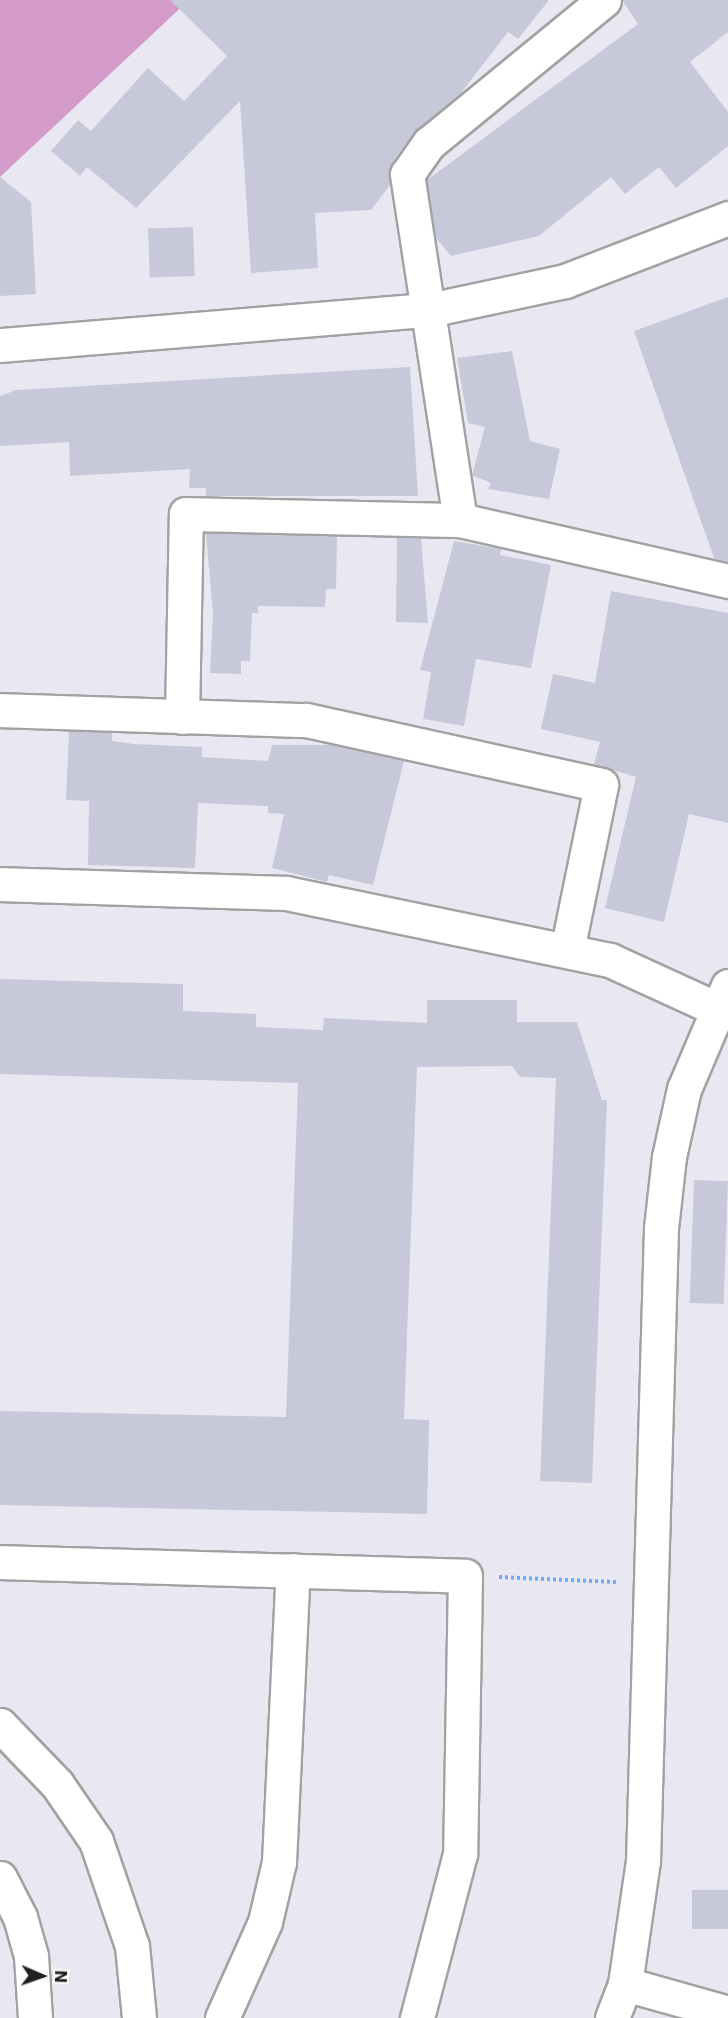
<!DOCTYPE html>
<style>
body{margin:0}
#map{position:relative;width:728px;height:2018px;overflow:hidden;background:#e9e8f2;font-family:"DejaVu Sans",sans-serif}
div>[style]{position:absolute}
.forest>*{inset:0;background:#d49aca}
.building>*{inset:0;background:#c7c9da;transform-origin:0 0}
.path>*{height:4px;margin-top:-2px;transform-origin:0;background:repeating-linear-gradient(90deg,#6caaff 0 3px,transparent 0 6px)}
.roads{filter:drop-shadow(2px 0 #a2a2a2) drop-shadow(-2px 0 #a2a2a2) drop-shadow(0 2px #a2a2a2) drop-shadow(0 -2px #a2a2a2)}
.minor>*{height:33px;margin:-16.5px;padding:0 16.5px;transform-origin:16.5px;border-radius:16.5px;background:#fff}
.tertiary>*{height:33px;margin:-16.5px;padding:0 16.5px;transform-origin:16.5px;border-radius:16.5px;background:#fff}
span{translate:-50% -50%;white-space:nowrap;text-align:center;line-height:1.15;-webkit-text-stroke:4.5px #fff;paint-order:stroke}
.north{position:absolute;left:12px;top:1946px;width:60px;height:60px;-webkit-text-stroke:4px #fff;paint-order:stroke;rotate:92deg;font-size:16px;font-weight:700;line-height:24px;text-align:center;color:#212121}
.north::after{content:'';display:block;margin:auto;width:21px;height:27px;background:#212121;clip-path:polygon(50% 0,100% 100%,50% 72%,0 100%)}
</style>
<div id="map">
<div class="forest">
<i style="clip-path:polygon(0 0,189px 0,0 177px)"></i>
</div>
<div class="building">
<i style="clip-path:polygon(170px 0,549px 0,518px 39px,508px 32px,461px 93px,414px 132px,391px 164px,390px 185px,371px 210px,315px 213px,318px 268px,251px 273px,240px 101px,136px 208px,87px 167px,80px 176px,51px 151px,78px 120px,91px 131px,148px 68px,184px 101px,227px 56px)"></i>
<i style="clip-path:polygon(622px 0,728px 0,728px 32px,690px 62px,728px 112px,728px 146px,676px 188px,659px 167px,625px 194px,611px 177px,539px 236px,451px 256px,436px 238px,427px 180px,638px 24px)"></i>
<i style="clip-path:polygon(0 177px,31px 202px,36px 294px,0 296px)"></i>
<i style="left:193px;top:227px;width:49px;height:45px;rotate:88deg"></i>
<i style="clip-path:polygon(728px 297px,728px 562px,714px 558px,634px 331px)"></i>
<i style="clip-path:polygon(512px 351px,530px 441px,560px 449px,549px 499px,488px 489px,491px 483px,472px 475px,485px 427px,468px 423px,457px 358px)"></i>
<i style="clip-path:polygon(410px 367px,418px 496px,206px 496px,206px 488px,189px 488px,190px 469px,70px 476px,69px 442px,0 446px,0 396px,16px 390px)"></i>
<i style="clip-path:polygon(206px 533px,337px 536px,336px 589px,326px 589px,325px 607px,258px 606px,258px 613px,252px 613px,250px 661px,241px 661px,241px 674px,210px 673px,213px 613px)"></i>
<i style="clip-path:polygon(397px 537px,421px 538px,428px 623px,396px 622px)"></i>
<i style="clip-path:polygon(454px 541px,501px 549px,500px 555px,551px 565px,531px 668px,476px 659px,464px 726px,423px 719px,431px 672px,420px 670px)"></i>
<i style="clip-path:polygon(611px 591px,728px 613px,728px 823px,689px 814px,664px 922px,605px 908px,636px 777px,594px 764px,600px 742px,541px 729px,553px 674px,595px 683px)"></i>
<i style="clip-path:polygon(69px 731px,112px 733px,112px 741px,134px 744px,202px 747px,202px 757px,268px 761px,272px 745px,330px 745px,404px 761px,373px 885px,329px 875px,327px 882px,272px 868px,284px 814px,268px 813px,268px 806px,198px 803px,195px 868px,88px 865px,89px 801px,66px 800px)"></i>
<i style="clip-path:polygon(0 979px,183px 984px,183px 1011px,256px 1014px,256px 1027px,323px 1030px,324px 1018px,427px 1023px,427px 1000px,517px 1000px,517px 1022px,577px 1022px,602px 1100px,607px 1100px,592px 1483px,540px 1481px,556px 1078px,520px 1077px,512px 1066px,417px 1067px,404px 1419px,429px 1420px,427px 1514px,0 1505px,0 1411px,286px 1417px,298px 1083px,0 1074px)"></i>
<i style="left:694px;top:1180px;width:34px;height:123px;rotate:2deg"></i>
<i style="left:728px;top:1890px;width:39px;height:36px;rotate:90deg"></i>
</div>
<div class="path">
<i style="left:499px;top:1577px;width:118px;rotate:2.4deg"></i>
</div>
<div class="roads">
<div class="minor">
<i style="left:604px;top:0;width:226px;rotate:140.7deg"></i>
<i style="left:429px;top:143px;width:38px;rotate:125deg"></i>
<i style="left:407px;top:174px;width:350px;rotate:81.3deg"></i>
<i style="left:460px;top:520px;width:275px;rotate:12.8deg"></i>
<i style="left:0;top:710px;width:306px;rotate:1.9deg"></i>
<i style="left:306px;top:720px;width:302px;rotate:12.4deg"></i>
<i style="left:601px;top:785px;width:169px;rotate:101.6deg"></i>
<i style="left:182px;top:717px;width:203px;rotate:-88.9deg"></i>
<i style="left:186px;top:514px;width:274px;rotate:1.3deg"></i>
<i style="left:0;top:884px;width:286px;rotate:1.8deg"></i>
<i style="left:286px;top:893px;width:331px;rotate:11.7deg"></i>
<i style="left:610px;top:960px;width:130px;rotate:24.6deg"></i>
<i style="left:0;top:1562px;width:465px;rotate:1.7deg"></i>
<i style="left:465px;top:1576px;width:278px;rotate:91deg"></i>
<i style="left:460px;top:1854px;width:170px;rotate:104.7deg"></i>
<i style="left:0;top:1725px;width:82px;rotate:46deg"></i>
<i style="left:57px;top:1784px;width:69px;rotate:55.6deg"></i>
<i style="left:96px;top:1841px;width:111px;rotate:71.1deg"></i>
<i style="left:132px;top:1946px;width:72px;rotate:84.4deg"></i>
<i style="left:0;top:1878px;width:44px;rotate:62.9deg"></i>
<i style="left:20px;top:1917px;width:41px;rotate:74.2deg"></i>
<i style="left:31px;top:1956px;width:62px;rotate:86.3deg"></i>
<i style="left:625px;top:1984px;width:107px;rotate:15.7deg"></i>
<i style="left:222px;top:2018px;width:105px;rotate:-65.9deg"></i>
<i style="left:265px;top:1922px;width:62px;rotate:-76.9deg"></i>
<i style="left:279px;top:1862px;width:292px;rotate:-87.3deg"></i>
<i style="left:612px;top:2018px;width:36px;rotate:-69deg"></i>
<i style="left:625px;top:1984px;width:124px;rotate:-81.7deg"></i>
<i style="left:643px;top:1861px;width:633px;rotate:-88.37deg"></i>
<i style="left:661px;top:1228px;width:71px;rotate:-83.6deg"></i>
<i style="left:669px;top:1157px;width:70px;rotate:-77.6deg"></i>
<i style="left:684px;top:1089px;width:112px;rotate:-66.9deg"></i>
</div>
<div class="tertiary">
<i style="left:0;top:345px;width:430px;rotate:-4.7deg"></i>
<i style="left:429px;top:310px;width:139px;rotate:-12deg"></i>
<i style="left:565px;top:281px;width:175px;rotate:-21.1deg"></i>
</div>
</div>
<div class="north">N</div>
</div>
